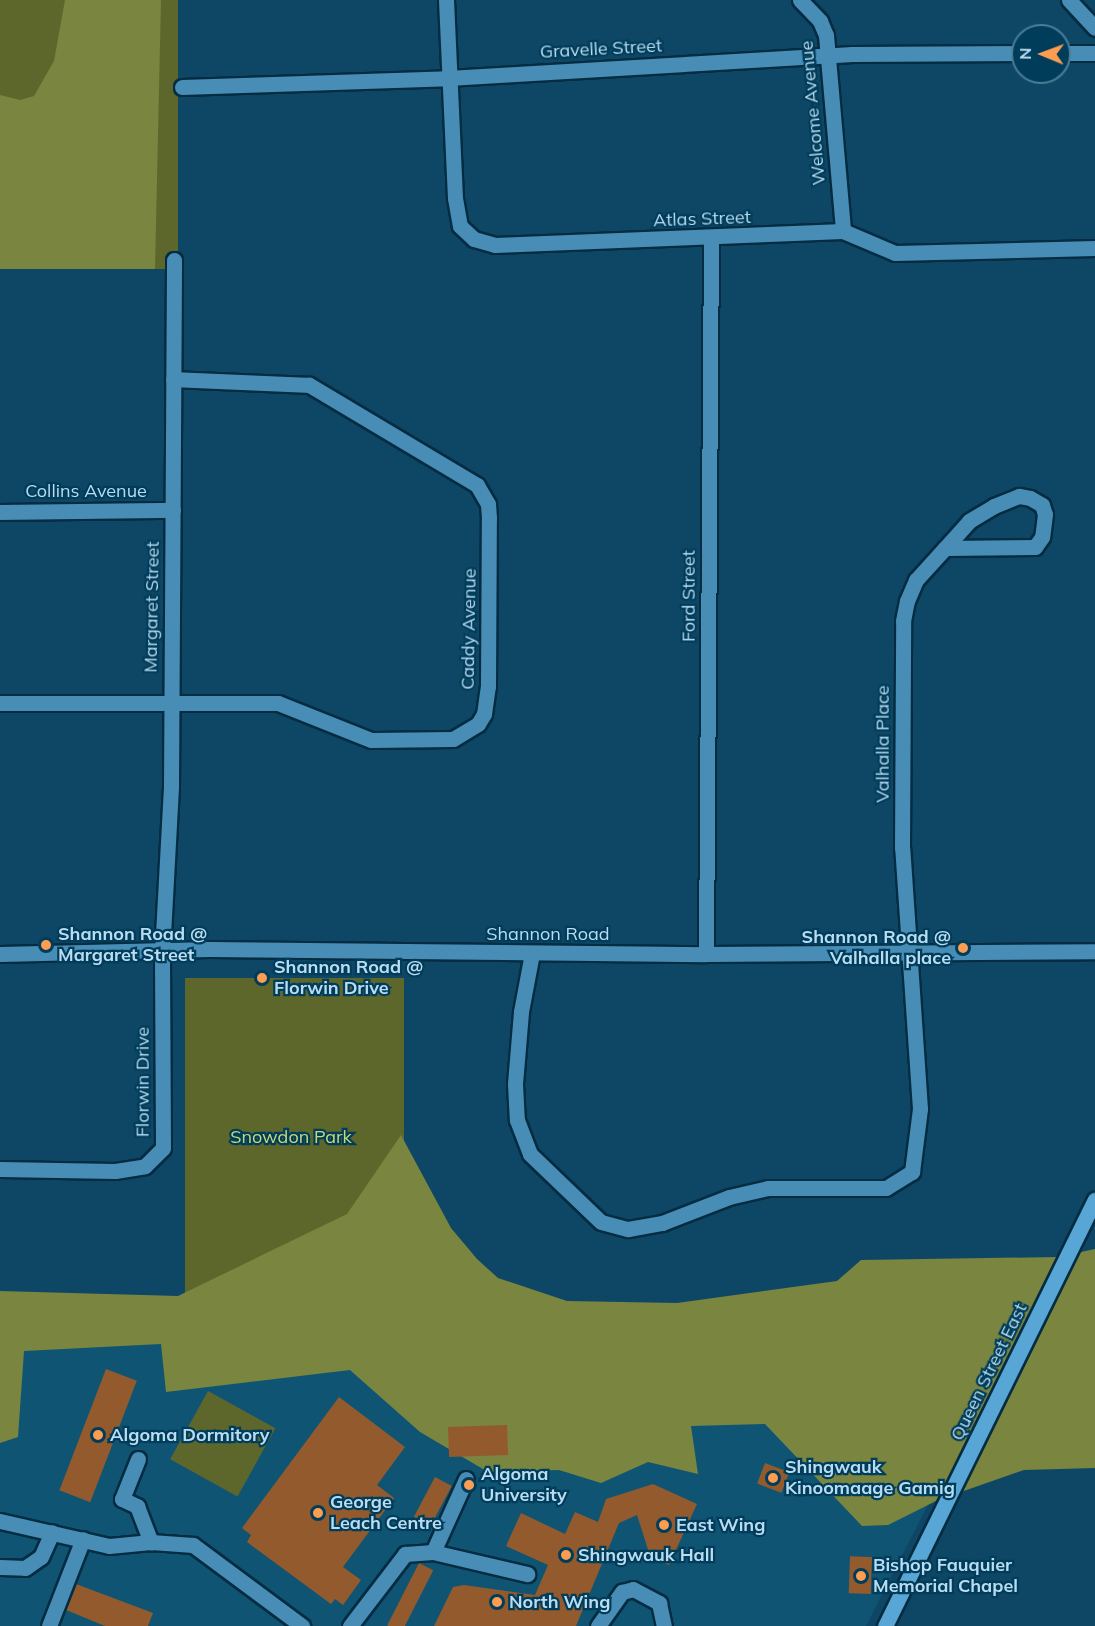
<!DOCTYPE html>
<style>
body{margin:0}
#map{position:relative;width:1095px;height:1626px;overflow:hidden;background:#0e4765;font-family:Mulish,sans-serif}
div>[style]{position:absolute}
.built>*{inset:0;background:#105474}
.green>*{inset:0;background:#5e672b;transform-origin:0 0}
.forest>*{inset:0;background:#7a853f}
.building>*{inset:0;background:#925a2d;transform-origin:0 0}
.roads{filter:drop-shadow(2px 0 #052c41) drop-shadow(-2px 0 #052c41) drop-shadow(0 2px #052c41) drop-shadow(0 -2px #052c41)}
.minor>*{height:15px;margin:-7.5px;padding:0 7.5px;transform-origin:7.5px;border-radius:7.5px;background:#478db6}
.major>*{height:15px;margin:-7.5px;padding:0 7.5px;transform-origin:7.5px;border-radius:7.5px;background:#58a6d5}
.dots>*{width:16px;height:16px;translate:-50% -50%;box-sizing:border-box;border:3px solid #003d5a;border-radius:50%}
span{translate:-50% -50%;white-space:nowrap;text-align:center;line-height:1.15;-webkit-text-stroke:4.5px #003d5a;paint-order:stroke}
.street-label{font-size:18px;color:#badcf2}
.poi-label{font-size:18px;color:#badcf2;font-weight:700}
.left{translate:0 -50%;text-align:left}
.right{translate:-100% -50%;text-align:right}
.park-label{font-size:18px;color:#c7d875}
.north{position:absolute;left:1011px;top:24px;width:60px;height:60px;box-sizing:border-box;background:#003d5a;border:2px solid #4a7d97;border-radius:50%;rotate:271deg;font-size:16px;font-weight:700;line-height:24px;text-align:center;color:#badcf2}
.north::after{content:'';display:block;margin:auto;width:21px;height:27px;background:#fc9d52;clip-path:polygon(50% 0,100% 100%,50% 72%,0 100%)}
</style>
<div id="map">
<div class="built">
<i style="clip-path:polygon(0 1318px,1010px 1344px,866px 1626px,0 1626px)"></i>
</div>
<div class="green">
<i style="left:0;top:0;width:178px;height:269px"></i>
<i style="left:185px;top:978px;width:219px;height:318px"></i>
<i style="left:208px;top:1391px;width:77px;height:78px;rotate:29deg"></i>
</div>
<div class="forest">
<i style="clip-path:polygon(65px 0,161px 0,155px 269px,0 269px,0 95px,20px 100px,34px 96px,54px 61px)"></i>
<i style="clip-path:polygon(401px 1135px,451px 1228px,477px 1259px,498px 1278px,567px 1301px,677px 1303px,837px 1281px,861px 1260px,1058px 1257px,1095px 1249px,1095px 1468px,1024px 1470px,938px 1500px,888px 1525px,862px 1526px,765px 1424px,691px 1426px,698px 1474px,648px 1462px,601px 1483px,559px 1470px,488px 1472px,420px 1432px,350px 1370px,166px 1392px,161px 1344px,24px 1351px,18px 1437px,0 1443px,0 1291px,178px 1296px,347px 1214px)"></i>
</div>
<div class="building">
<i style="left:106px;top:1369px;width:33px;height:130px;rotate:21deg"></i>
<i style="clip-path:polygon(339px 1397px,405px 1447px,377px 1485px,394px 1498px,343px 1567px,361px 1580px,343px 1605px,335px 1599px,331px 1604px,247px 1542px,251px 1535px,242px 1528px)"></i>
<i style="left:507px;top:1425px;width:30px;height:59px;rotate:88deg"></i>
<i style="left:765px;top:1463px;width:26px;height:22px;rotate:21deg"></i>
<i style="left:435px;top:1477px;width:19px;height:45px;rotate:28deg"></i>
<i style="clip-path:polygon(653px 1484px,697px 1504px,669px 1565px,651px 1559px,637px 1515px,619px 1523px,576px 1626px,434px 1626px,453px 1587px,464px 1585px,535px 1595px,548px 1565px,506px 1546px,521px 1513px,565px 1534px,575px 1512px,598px 1522px,606px 1499px)"></i>
<i style="left:872px;top:1557px;width:37px;height:22px;rotate:92deg"></i>
<i style="left:419px;top:1563px;width:16px;height:70px;rotate:27deg"></i>
<i style="clip-path:polygon(76px 1584px,153px 1613px,148px 1626px,105px 1626px,66px 1610px)"></i>
</div>
<div class="roads">
<div class="minor">
<i style="left:446px;top:0;width:198px;rotate:87.4deg"></i>
<i style="left:455px;top:198px;width:28px;rotate:80deg"></i>
<i style="left:460px;top:226px;width:19px;rotate:43deg"></i>
<i style="left:474px;top:239px;width:22px;rotate:16deg"></i>
<i style="left:495px;top:245px;width:348px;rotate:-2.3deg"></i>
<i style="left:843px;top:231px;width:56px;rotate:22.9deg"></i>
<i style="left:895px;top:253px;width:200px;rotate:-1.4deg"></i>
<i style="left:800px;top:0;width:29px;rotate:46deg"></i>
<i style="left:820px;top:21px;width:15px;rotate:67deg"></i>
<i style="left:826px;top:35px;width:197px;rotate:85deg"></i>
<i style="left:1069px;top:0;width:38px;rotate:47deg"></i>
<i style="left:1059px;top:53px;width:36px"></i>
<i style="left:182px;top:87px;width:266px;rotate:-1.9deg"></i>
<i style="left:448px;top:78px;width:405px;rotate:-3.4deg"></i>
<i style="left:852px;top:54px;width:171px;rotate:-0.3deg"></i>
<i style="left:0;top:512px;width:173px;rotate:-0.7deg"></i>
<i style="left:0;top:703px;width:278px"></i>
<i style="left:278px;top:703px;width:100px;rotate:21.7deg"></i>
<i style="left:371px;top:740px;width:82px;rotate:-0.7deg"></i>
<i style="left:453px;top:739px;width:29px;rotate:-31deg"></i>
<i style="left:478px;top:724px;width:12px;rotate:-59deg"></i>
<i style="left:484px;top:714px;width:27px;rotate:-82deg"></i>
<i style="left:488px;top:687px;width:169px;rotate:-89.7deg"></i>
<i style="left:489px;top:518px;width:14px;rotate:-94deg"></i>
<i style="left:488px;top:504px;width:22px;rotate:-120deg"></i>
<i style="left:477px;top:485px;width:196px;rotate:-149.2deg"></i>
<i style="left:309px;top:385px;width:136px;rotate:-177.5deg"></i>
<i style="left:532px;top:953px;width:60px;rotate:100.6deg"></i>
<i style="left:521px;top:1012px;width:72px;rotate:94.8deg"></i>
<i style="left:515px;top:1084px;width:36px;rotate:87deg"></i>
<i style="left:517px;top:1120px;width:36px;rotate:69deg"></i>
<i style="left:530px;top:1154px;width:98px;rotate:43.8deg"></i>
<i style="left:601px;top:1222px;width:28px;rotate:15deg"></i>
<i style="left:628px;top:1229px;width:35px;rotate:-10deg"></i>
<i style="left:662px;top:1223px;width:72px;rotate:-21.2deg"></i>
<i style="left:729px;top:1197px;width:40px;rotate:-13deg"></i>
<i style="left:768px;top:1188px;width:118px"></i>
<i style="left:886px;top:1188px;width:31px;rotate:-32deg"></i>
<i style="left:912px;top:1172px;width:64px;rotate:-82.8deg"></i>
<i style="left:920px;top:1109px;width:262px;rotate:-93.9deg"></i>
<i style="left:902px;top:848px;width:227px;rotate:-89.7deg"></i>
<i style="left:903px;top:621px;width:20px;rotate:-79deg"></i>
<i style="left:907px;top:601px;width:23px;rotate:-67deg"></i>
<i style="left:916px;top:580px;width:43px;rotate:-47.8deg"></i>
<i style="left:945px;top:548px;width:36px;rotate:-48deg"></i>
<i style="left:969px;top:521px;width:29px;rotate:-31deg"></i>
<i style="left:994px;top:506px;width:27px;rotate:-22deg"></i>
<i style="left:1019px;top:496px;width:11px;rotate:10deg"></i>
<i style="left:1030px;top:498px;width:14px;rotate:30deg"></i>
<i style="left:1042px;top:505px;width:9px;rotate:72deg"></i>
<i style="left:1045px;top:514px;width:23px;rotate:97deg"></i>
<i style="left:1042px;top:537px;width:12px;rotate:125deg"></i>
<i style="left:1035px;top:547px;width:90px;rotate:179.4deg"></i>
<i style="left:0;top:954px;width:209px;rotate:-1.4deg"></i>
<i style="left:209px;top:949px;width:497px;rotate:0.6deg"></i>
<i style="left:706px;top:954px;width:389px;rotate:-0.4deg"></i>
<i style="left:706px;top:954px;width:715px;rotate:-89.6deg"></i>
<i style="left:0;top:1169px;width:115px;rotate:1deg"></i>
<i style="left:115px;top:1171px;width:30px;rotate:-9deg"></i>
<i style="left:145px;top:1166px;width:25px;rotate:-45deg"></i>
<i style="left:163px;top:1148px;width:195px;rotate:-90.3deg"></i>
<i style="left:162px;top:953px;width:166px;rotate:-86.9deg"></i>
<i style="left:171px;top:787px;width:527px;rotate:-89.67deg"></i>
<i style="left:138px;top:1459px;width:43px;rotate:111.8deg"></i>
<i style="left:122px;top:1499px;width:17px;rotate:25deg"></i>
<i style="left:137px;top:1506px;width:39px;rotate:69deg"></i>
<i style="left:0;top:1521px;width:112px;rotate:12.9deg"></i>
<i style="left:109px;top:1546px;width:42px;rotate:-5.4deg"></i>
<i style="left:151px;top:1542px;width:42px;rotate:4.1deg"></i>
<i style="left:193px;top:1545px;width:136px;rotate:36.6deg"></i>
<i style="left:433px;top:1552px;width:97px;rotate:13.2deg"></i>
<i style="left:0;top:1567px;width:25px;rotate:2deg"></i>
<i style="left:25px;top:1568px;width:19px;rotate:-35deg"></i>
<i style="left:41px;top:1557px;width:27px;rotate:-66deg"></i>
<i style="left:49px;top:1626px;width:93px;rotate:-68.7deg"></i>
<i style="left:350px;top:1626px;width:91px;rotate:-52.6deg"></i>
<i style="left:405px;top:1554px;width:28px;rotate:-4deg"></i>
<i style="left:433px;top:1552px;width:80px;rotate:-65.7deg"></i>
<i style="left:598px;top:1626px;width:42px;rotate:-54.8deg"></i>
<i style="left:622px;top:1592px;width:11px;rotate:-15deg"></i>
<i style="left:633px;top:1589px;width:30px;rotate:28deg"></i>
<i style="left:659px;top:1603px;width:24px;rotate:78deg"></i>
</div>
<div class="major">
<i style="left:885px;top:1626px;width:475px;rotate:-63.8deg"></i>
</div>
</div>
<div class="dots">
<i style="left:46px;top:945px;background:#fc9d52"></i>
<i style="left:963px;top:948px;background:#fc9d52"></i>
<i style="left:262px;top:978px;background:#fc9d52"></i>
<i style="left:98px;top:1435px;background:#fc9d52"></i>
<i style="left:773px;top:1478px;background:#fc9d52"></i>
<i style="left:469px;top:1485px;background:#fc9d52"></i>
<i style="left:318px;top:1513px;background:#fc9d52"></i>
<i style="left:664px;top:1525px;background:#fc9d52"></i>
<i style="left:566px;top:1555px;background:#fc9d52"></i>
<i style="left:861px;top:1576px;background:#fc9d52"></i>
<i style="left:497px;top:1602px;background:#fc9d52"></i>
</div>
<div class="street-label">
<span style="left:601px;top:49px;rotate:-3deg">Gravelle Street</span>
<span style="left:813px;top:113px;rotate:-95deg">Welcome Avenue</span>
<span style="left:702px;top:219px;rotate:-2deg">Atlas Street</span>
<span style="left:86px;top:491px">Collins Avenue</span>
<span style="left:689px;top:596px;rotate:-90deg">Ford Street</span>
<span style="left:152px;top:607px;rotate:-89deg">Margaret Street</span>
<span style="left:469px;top:629px;rotate:-89deg">Caddy Avenue</span>
<span style="left:883px;top:744px;rotate:-90deg">Valhalla Place</span>
<span style="left:548px;top:934px">Shannon Road</span>
<span style="left:143px;top:1082px;rotate:-90deg">Florwin Drive</span>
<span style="left:989px;top:1372px;rotate:-64deg">Queen Street East</span>
</div>
<div class="poi-label">
<span class="left" style="left:58px;top:945px">Shannon Road @<br>Margaret Street</span>
<span class="right" style="left:951px;top:948px">Shannon Road @<br>Valhalla place</span>
<span class="left" style="left:274px;top:978px">Shannon Road @<br>Florwin Drive</span>
<span class="left" style="left:110px;top:1435px">Algoma Dormitory</span>
<span class="left" style="left:785px;top:1478px">Shingwauk<br>Kinoomaage Gamig</span>
<span class="left" style="left:481px;top:1485px">Algoma<br>University</span>
<span class="left" style="left:330px;top:1513px">George<br>Leach Centre</span>
<span class="left" style="left:676px;top:1525px">East Wing</span>
<span class="left" style="left:578px;top:1555px">Shingwauk Hall</span>
<span class="left" style="left:873px;top:1576px">Bishop Fauquier<br>Memorial Chapel</span>
<span class="left" style="left:509px;top:1602px">North Wing</span>
</div>
<div class="park-label">
<span style="left:291px;top:1137px">Snowdon Park</span>
</div>
<div class="north">N</div>
</div>
